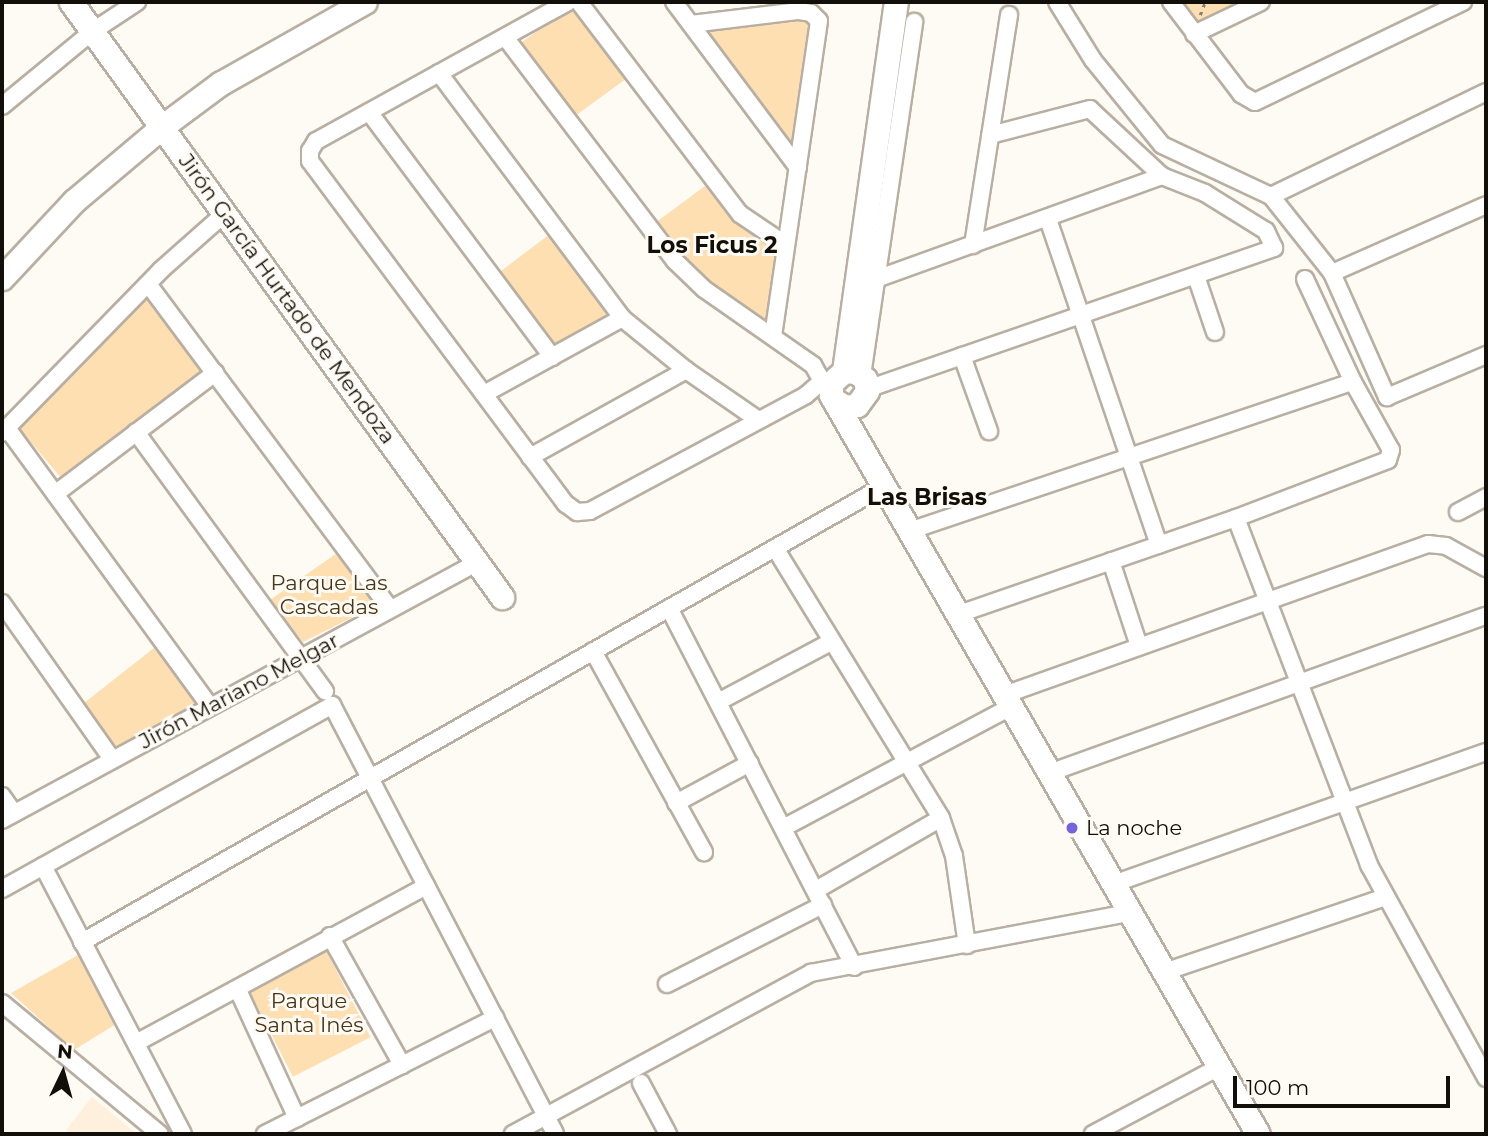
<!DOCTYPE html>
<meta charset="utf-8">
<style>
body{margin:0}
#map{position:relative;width:1488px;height:1136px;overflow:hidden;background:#fefaf4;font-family:Montserrat,sans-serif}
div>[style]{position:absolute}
.built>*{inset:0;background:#fef0dc}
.green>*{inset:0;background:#fedfb1;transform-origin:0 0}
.path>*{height:2.5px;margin-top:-1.25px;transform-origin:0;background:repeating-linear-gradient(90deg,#83807b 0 3.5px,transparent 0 8.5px)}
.roads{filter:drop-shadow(2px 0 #b8afa2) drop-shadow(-2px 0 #b8afa2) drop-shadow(0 2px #b8afa2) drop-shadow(0 -2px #b8afa2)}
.street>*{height:16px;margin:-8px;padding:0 8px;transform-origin:8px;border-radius:8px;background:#fff}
.secondary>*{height:23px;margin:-11.5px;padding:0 11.5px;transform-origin:11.5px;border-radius:11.5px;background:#fff}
.dots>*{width:19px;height:19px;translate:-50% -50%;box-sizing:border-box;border:4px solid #fefaf4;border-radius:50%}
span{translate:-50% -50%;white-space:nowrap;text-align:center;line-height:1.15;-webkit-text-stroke:6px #fefaf4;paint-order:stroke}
.street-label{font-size:21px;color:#120f0b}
.park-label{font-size:21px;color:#493616}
.poi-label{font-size:21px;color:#120f0b}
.left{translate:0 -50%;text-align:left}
.neighbourhood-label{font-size:23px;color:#120f0b;font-weight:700}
.frame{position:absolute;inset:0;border:4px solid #120f0b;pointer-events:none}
.north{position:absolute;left:28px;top:1038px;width:70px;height:70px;-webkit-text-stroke:5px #fefaf4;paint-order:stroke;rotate:5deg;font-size:19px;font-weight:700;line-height:28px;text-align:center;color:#120f0b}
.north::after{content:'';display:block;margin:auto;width:24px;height:32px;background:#120f0b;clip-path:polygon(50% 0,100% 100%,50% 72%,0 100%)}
.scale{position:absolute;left:1233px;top:1076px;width:217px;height:32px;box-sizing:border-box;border:4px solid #120f0b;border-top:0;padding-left:9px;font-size:21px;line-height:24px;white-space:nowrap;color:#120f0b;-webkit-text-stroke:5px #fefaf4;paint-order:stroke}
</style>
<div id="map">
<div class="built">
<i style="clip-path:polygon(92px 1097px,137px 1134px,72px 1134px,66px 1130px)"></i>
</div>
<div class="green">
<i style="clip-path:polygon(1177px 2px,1249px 2px,1196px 28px)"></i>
<i style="left:573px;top:5px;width:91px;height:68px;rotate:54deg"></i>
<i style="clip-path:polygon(811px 20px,792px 147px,706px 32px)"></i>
<i style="clip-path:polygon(705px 186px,742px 227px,780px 249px,767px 324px,711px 285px,655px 223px)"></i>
<i style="left:550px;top:234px;width:102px;height:66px;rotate:53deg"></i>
<i style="clip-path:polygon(149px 296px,204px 375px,63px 480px,18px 427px)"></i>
<i style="clip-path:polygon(337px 553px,377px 605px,303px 642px,270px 600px)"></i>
<i style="clip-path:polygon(154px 648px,197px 704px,114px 750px,84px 703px)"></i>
<i style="left:326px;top:950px;width:98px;height:87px;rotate:63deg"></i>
<i style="clip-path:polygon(80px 954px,116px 1024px,74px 1050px,11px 993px)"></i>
</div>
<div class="path">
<i style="left:1200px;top:15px;width:14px;rotate:-69deg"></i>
</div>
<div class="roads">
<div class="street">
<i style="left:568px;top:2px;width:288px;rotate:151.1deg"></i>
<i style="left:316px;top:141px;width:12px;rotate:121deg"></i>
<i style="left:310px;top:151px;width:10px;rotate:90deg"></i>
<i style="left:310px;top:161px;width:428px;rotate:53.3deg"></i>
<i style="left:566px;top:504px;width:14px;rotate:36deg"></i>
<i style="left:577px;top:512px;width:13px;rotate:-4deg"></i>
<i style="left:590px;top:511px;width:245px;rotate:-28.2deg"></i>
<i style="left:806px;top:395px;width:21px;rotate:-41deg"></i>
<i style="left:579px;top:2px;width:266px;rotate:52.8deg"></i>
<i style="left:740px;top:214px;width:55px;rotate:34deg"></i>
<i style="left:674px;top:2px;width:207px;rotate:53.2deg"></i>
<i style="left:1057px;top:2px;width:68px;rotate:58.2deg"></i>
<i style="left:1093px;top:60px;width:109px;rotate:50.9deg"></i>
<i style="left:1162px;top:145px;width:120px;rotate:25.1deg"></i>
<i style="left:1271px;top:196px;width:239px;rotate:-25.8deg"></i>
<i style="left:1171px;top:2px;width:116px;rotate:52.7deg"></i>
<i style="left:1241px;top:94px;width:16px;rotate:30deg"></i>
<i style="left:1255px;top:102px;width:231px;rotate:-25.7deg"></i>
<i style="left:691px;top:24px;width:109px;rotate:-6.9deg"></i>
<i style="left:799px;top:11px;width:12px;rotate:9deg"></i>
<i style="left:811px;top:13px;width:11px;rotate:45deg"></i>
<i style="left:819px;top:21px;width:318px;rotate:98.3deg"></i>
<i style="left:1194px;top:34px;width:74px;rotate:-25.5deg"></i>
<i style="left:505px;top:37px;width:281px;rotate:52.8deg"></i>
<i style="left:675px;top:261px;width:40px;rotate:44deg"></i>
<i style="left:704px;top:289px;width:133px;rotate:34.9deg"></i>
<i style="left:813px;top:365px;width:18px;rotate:61deg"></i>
<i style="left:439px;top:73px;width:306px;rotate:53.2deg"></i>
<i style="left:622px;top:318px;width:82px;rotate:39.1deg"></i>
<i style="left:686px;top:370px;width:86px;rotate:34.6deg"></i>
<i style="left:2px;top:106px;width:118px;rotate:-39.5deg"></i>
<i style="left:93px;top:31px;width:53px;rotate:-33.4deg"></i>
<i style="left:369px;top:112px;width:306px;rotate:53.2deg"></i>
<i style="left:1271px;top:196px;width:98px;rotate:51.6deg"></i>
<i style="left:1332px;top:273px;width:136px;rotate:66.1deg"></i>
<i style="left:1387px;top:397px;width:108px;rotate:-23deg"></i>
<i style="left:1048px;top:219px;width:344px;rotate:71.2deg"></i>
<i style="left:973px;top:245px;width:233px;rotate:-81.1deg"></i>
<i style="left:1332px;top:273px;width:168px;rotate:-23.8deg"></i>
<i style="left:1196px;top:276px;width:59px;rotate:71.3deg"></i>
<i style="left:876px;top:279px;width:304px;rotate:-19.8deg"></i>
<i style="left:1305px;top:279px;width:114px;rotate:65deg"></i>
<i style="left:148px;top:284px;width:405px;rotate:53.3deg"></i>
<i style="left:962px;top:356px;width:80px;rotate:70.2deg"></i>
<i style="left:862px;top:376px;width:358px;rotate:-81.6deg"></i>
<i style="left:867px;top:389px;width:431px;rotate:-19.1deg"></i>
<i style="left:1274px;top:248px;width:19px;rotate:-115deg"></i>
<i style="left:1266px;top:231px;width:72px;rotate:-148.1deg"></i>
<i style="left:1205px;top:193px;width:46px;rotate:-158.4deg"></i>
<i style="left:1162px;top:176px;width:98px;rotate:-137.1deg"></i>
<i style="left:1090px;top:109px;width:103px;rotate:165.4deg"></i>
<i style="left:484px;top:394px;width:158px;rotate:-28.8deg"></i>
<i style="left:7px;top:428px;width:344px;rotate:53.9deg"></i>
<i style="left:136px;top:432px;width:321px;rotate:53.9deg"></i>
<i style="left:2px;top:433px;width:228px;rotate:-45.7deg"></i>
<i style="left:161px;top:270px;width:84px;rotate:-41.6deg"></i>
<i style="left:530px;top:457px;width:179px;rotate:-29.1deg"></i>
<i style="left:55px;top:494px;width:201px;rotate:-37.1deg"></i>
<i style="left:1458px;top:512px;width:32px;rotate:-28deg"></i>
<i style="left:1236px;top:518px;width:372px;rotate:69deg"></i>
<i style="left:1369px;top:865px;width:243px;rotate:61.2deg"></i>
<i style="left:909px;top:531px;width:468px;rotate:-18.6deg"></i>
<i style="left:1353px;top:382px;width:78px;rotate:60.8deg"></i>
<i style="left:1391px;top:450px;width:10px;rotate:107deg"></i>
<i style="left:1388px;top:460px;width:163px;rotate:159.1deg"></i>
<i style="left:1236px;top:518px;width:294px;rotate:160.9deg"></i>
<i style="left:775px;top:548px;width:317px;rotate:58.4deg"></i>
<i style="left:941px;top:818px;width:40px;rotate:71.1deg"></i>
<i style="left:954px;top:856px;width:90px;rotate:81.7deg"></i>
<i style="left:1111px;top:561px;width:89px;rotate:71.8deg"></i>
<i style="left:2px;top:603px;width:191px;rotate:54.8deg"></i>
<i style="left:669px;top:608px;width:404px;rotate:62.7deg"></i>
<i style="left:593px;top:651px;width:230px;rotate:61.1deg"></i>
<i style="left:1004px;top:695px;width:450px;rotate:-19.6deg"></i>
<i style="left:1428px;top:544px;width:18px;rotate:6deg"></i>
<i style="left:1446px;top:546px;width:46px;rotate:28.8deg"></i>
<i style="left:718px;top:702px;width:128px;rotate:-28deg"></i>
<i style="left:1049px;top:773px;width:464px;rotate:-19.8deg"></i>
<i style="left:2px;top:796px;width:21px;rotate:55deg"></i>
<i style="left:676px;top:803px;width:84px;rotate:-28.4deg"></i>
<i style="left:2px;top:820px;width:541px;rotate:-28.46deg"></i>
<i style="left:783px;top:828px;width:258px;rotate:-28deg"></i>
<i style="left:43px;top:866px;width:302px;rotate:62.4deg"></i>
<i style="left:1113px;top:884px;width:396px;rotate:-19.5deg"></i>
<i style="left:2px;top:889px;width:378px;rotate:-29.1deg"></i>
<i style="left:332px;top:705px;width:483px;rotate:62.5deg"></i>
<i style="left:816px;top:890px;width:144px;rotate:-29.9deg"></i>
<i style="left:330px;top:936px;width:148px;rotate:60.8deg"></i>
<i style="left:82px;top:942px;width:923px;rotate:-29.62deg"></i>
<i style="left:1164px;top:972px;width:234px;rotate:-18.7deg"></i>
<i style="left:667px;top:984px;width:175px;rotate:-26.9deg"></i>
<i style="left:238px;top:990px;width:141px;rotate:65.3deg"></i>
<i style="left:2px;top:1003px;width:205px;rotate:39.7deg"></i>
<i style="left:136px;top:1043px;width:330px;rotate:-28.4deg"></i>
<i style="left:641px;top:1083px;width:58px;rotate:62.1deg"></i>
<i style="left:265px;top:1134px;width:258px;rotate:-26.8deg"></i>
<i style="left:513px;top:1134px;width:339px;rotate:-28.4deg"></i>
<i style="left:811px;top:973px;width:325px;rotate:-10.7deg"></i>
<i style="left:1093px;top:1134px;width:143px;rotate:-28deg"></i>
</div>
<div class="secondary">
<i style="left:71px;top:2px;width:735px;rotate:54.08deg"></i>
<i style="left:2px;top:278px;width:105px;rotate:-46.9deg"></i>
<i style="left:74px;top:201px;width:116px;rotate:-40.1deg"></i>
<i style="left:163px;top:126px;width:72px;rotate:-36.6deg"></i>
<i style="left:221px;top:83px;width:165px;rotate:-29.4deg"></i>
<i style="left:844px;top:371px;width:373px;rotate:-82deg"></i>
<i style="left:834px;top:400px;width:13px;rotate:32deg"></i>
<i style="left:845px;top:407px;width:12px;rotate:-9deg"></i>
<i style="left:857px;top:405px;width:17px;rotate:-54deg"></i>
<i style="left:867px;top:391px;width:12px;rotate:-99deg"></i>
<i style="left:865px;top:379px;width:11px;rotate:-142deg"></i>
<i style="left:856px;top:372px;width:12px;rotate:-175deg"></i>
<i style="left:844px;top:371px;width:18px;rotate:137deg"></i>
<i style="left:831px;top:383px;width:12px;rotate:90deg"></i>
<i style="left:831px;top:395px;width:853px;rotate:59.98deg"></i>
</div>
</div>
<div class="dots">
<i style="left:1072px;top:828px;background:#7363de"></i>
</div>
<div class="street-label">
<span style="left:287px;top:299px;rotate:54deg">Jirón García Hurtado de Mendoza</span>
<span style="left:239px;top:691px;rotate:-28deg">Jirón Mariano Melgar</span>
</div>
<div class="park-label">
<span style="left:329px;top:595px">Parque Las<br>Cascadas</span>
<span style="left:309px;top:1013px">Parque<br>Santa Inés</span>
</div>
<div class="poi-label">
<span class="left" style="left:1086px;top:828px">La noche</span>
</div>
<div class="neighbourhood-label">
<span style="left:712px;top:245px">Los Ficus 2</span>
<span style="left:927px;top:497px">Las Brisas</span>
</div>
<div class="frame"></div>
<div class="north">N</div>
<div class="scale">100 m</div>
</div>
